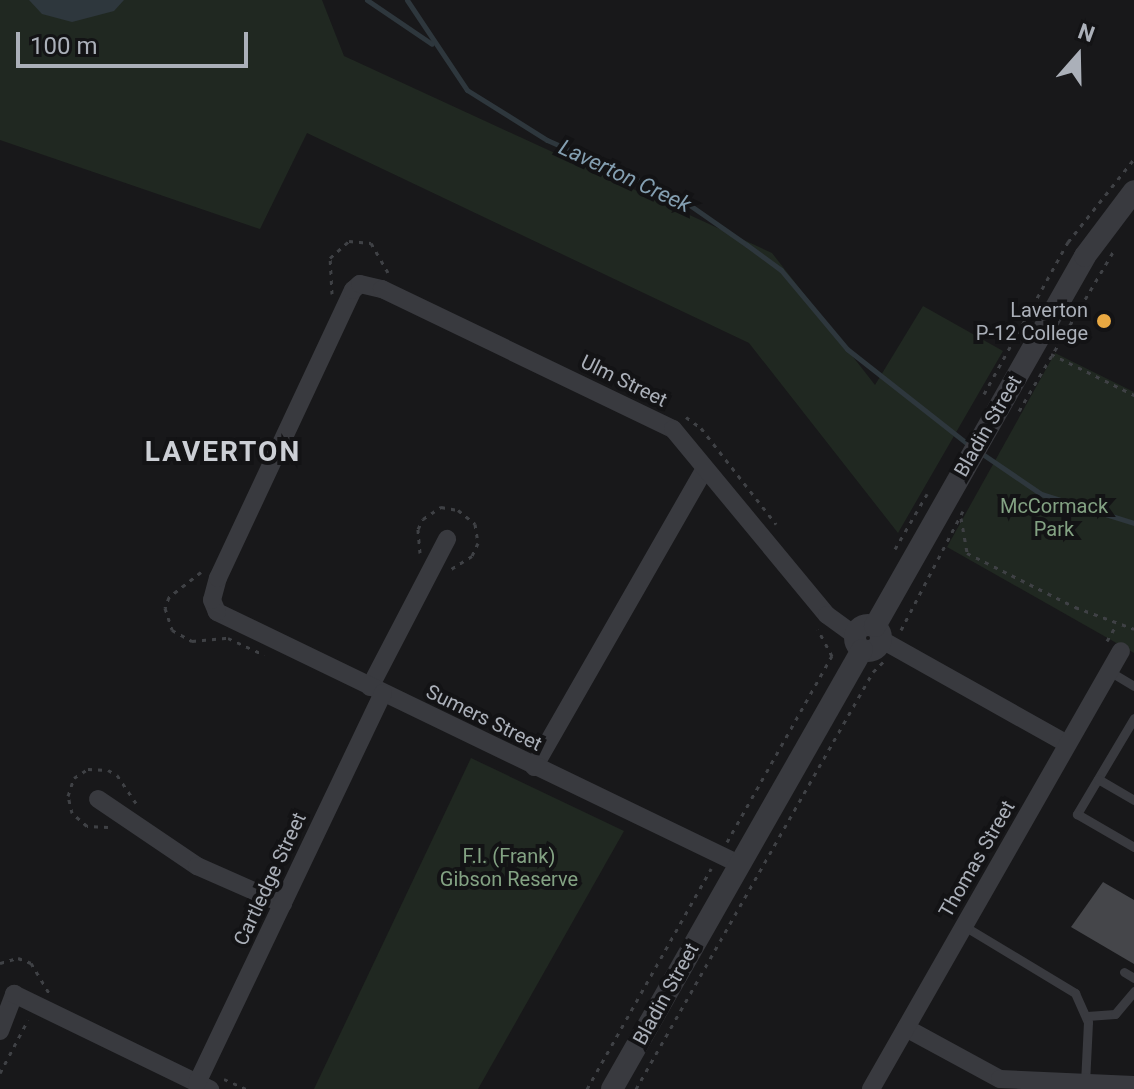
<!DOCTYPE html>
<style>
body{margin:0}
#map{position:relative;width:1134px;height:1089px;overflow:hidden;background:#18181a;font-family:Roboto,sans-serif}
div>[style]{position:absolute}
.green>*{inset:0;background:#202821}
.water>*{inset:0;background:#2e373d}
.stream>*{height:5px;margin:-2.5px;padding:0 2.5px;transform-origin:2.5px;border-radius:2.5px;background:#2e373d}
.building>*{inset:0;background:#45464a}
.path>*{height:3px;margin-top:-1.5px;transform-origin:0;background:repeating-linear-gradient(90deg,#3f4145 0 4px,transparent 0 10px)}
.service>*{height:9px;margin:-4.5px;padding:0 4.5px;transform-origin:4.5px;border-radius:4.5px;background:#393a3f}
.minor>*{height:18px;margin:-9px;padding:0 9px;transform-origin:9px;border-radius:9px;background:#393a3f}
.tertiary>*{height:22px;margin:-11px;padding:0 11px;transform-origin:11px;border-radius:11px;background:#393a3f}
.tertiary>.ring{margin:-11px;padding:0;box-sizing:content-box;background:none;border:22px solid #393a3f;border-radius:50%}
.dots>*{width:22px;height:22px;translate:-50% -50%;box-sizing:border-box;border:4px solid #131315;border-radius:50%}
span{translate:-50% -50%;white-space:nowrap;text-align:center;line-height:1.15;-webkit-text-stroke:8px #131315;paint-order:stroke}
.poi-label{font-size:20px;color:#abb0b9}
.right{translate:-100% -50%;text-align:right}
.street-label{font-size:20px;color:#abb0b9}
.park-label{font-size:20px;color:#83a283}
.water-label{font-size:22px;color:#849fb1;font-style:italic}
.district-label{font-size:28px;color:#cccfd5;font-weight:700;letter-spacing:2px}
.north{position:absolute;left:1038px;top:16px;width:80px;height:80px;-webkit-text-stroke:6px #131315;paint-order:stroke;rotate:20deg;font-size:22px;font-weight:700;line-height:32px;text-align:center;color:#abb0b9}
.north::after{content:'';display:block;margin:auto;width:28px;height:36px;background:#abb0b9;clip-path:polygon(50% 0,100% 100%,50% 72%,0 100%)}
.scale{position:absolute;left:16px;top:32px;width:232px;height:36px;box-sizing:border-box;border:4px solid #abb0b9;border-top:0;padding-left:10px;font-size:24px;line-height:28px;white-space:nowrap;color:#abb0b9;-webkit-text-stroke:6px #131315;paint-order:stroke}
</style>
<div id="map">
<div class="green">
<i style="clip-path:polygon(0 0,322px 0,344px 56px,772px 253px,875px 385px,923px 306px,1003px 351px,898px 533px,749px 343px,307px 133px,260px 229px,0 140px)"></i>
<i style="clip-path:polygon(1055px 353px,1134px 392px,1134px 653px,947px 547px)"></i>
<i style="clip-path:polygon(471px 758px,624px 831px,478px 1089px,314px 1089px)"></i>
</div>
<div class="water">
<i style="clip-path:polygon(29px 0,124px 0,114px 11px,72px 22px,42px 14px)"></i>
</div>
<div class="stream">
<i style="left:367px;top:0;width:78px;rotate:34.1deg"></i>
<i style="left:407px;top:0;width:108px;rotate:56.3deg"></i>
<i style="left:467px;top:90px;width:94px;rotate:32deg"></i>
<i style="left:547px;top:140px;width:146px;rotate:23.8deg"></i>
<i style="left:681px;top:199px;width:80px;rotate:34.9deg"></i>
<i style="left:747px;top:245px;width:42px;rotate:36.3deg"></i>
<i style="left:781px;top:270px;width:103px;rotate:50.1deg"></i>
<i style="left:847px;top:349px;width:155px;rotate:38.2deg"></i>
<i style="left:981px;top:453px;width:73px;rotate:34.3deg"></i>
<i style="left:1041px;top:494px;width:97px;rotate:17.3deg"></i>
</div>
<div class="building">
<i style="clip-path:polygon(1103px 882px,1134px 900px,1134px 964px,1071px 927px)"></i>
</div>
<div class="path">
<i style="left:332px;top:294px;width:36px;rotate:-93deg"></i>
<i style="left:330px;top:258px;width:25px;rotate:-42deg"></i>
<i style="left:349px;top:241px;width:22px;rotate:5deg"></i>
<i style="left:371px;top:243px;width:34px;rotate:60deg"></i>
<i style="left:1051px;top:354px;width:93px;rotate:26.3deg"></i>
<i style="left:984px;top:394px;width:174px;rotate:-61.1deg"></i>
<i style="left:1068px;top:242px;width:106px;rotate:-51.5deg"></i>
<i style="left:1019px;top:411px;width:185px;rotate:-59.4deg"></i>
<i style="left:686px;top:417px;width:19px;rotate:36deg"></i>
<i style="left:701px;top:428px;width:122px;rotate:52deg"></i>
<i style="left:961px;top:518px;width:36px;rotate:80deg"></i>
<i style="left:967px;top:553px;width:121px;rotate:26.6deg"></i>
<i style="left:1075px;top:607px;width:63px;rotate:20.4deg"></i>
<i style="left:895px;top:549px;width:64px;rotate:-59.8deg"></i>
<i style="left:420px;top:553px;width:24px;rotate:-95deg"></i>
<i style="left:418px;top:529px;width:11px;rotate:-63deg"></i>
<i style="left:423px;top:519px;width:22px;rotate:-34deg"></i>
<i style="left:441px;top:507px;width:17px;rotate:10deg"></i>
<i style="left:458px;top:510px;width:22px;rotate:39deg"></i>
<i style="left:475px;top:524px;width:19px;rotate:81deg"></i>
<i style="left:478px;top:543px;width:14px;rotate:115deg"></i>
<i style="left:472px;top:556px;width:25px;rotate:148deg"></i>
<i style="left:201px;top:572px;width:41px;rotate:142deg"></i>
<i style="left:169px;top:597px;width:12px;rotate:110deg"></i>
<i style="left:165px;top:608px;width:23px;rotate:72deg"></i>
<i style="left:172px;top:630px;width:23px;rotate:29deg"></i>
<i style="left:192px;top:641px;width:36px;rotate:-5deg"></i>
<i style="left:228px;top:638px;width:40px;rotate:25deg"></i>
<i style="left:901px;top:630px;width:134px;rotate:-62.5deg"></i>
<i style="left:1107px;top:641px;width:20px;rotate:-60deg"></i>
<i style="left:873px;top:672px;width:18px;rotate:-45deg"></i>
<i style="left:108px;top:827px;width:21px;rotate:-177deg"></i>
<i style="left:87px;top:826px;width:20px;rotate:-139deg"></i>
<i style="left:72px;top:813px;width:17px;rotate:-103deg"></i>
<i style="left:68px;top:796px;width:19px;rotate:-72deg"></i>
<i style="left:74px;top:778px;width:17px;rotate:-33deg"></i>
<i style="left:88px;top:769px;width:20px;rotate:3deg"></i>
<i style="left:108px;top:770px;width:10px;rotate:29deg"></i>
<i style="left:117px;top:775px;width:34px;rotate:56deg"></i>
<i style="left:727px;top:842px;width:214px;rotate:-60.6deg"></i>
<i style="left:832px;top:656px;width:30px;rotate:-118deg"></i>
<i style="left:0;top:963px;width:19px;rotate:-16deg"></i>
<i style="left:18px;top:958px;width:14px;rotate:21deg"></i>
<i style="left:31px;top:963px;width:35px;rotate:59deg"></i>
<i style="left:0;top:1073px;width:60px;rotate:-62.2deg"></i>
<i style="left:224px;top:1079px;width:24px;rotate:24deg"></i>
<i style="left:587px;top:1089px;width:253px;rotate:-60.6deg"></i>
<i style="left:636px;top:1089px;width:480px;rotate:-60.4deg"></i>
</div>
<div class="service">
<i style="left:1109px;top:671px;width:29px;rotate:31deg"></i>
<i style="left:1134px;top:718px;width:112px;rotate:120.7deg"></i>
<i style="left:1077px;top:814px;width:66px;rotate:30.1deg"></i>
<i style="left:1098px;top:779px;width:42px;rotate:30.3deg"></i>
<i style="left:964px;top:926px;width:130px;rotate:31.1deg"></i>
<i style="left:1075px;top:993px;width:32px;rotate:66deg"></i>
<i style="left:1088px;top:1022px;width:61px;rotate:92.8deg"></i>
<i style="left:1124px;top:972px;width:12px;rotate:31deg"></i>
<i style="left:1087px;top:1016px;width:28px;rotate:-4deg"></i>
<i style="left:1115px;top:1014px;width:30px;rotate:-50deg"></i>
</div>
<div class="minor">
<i style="left:882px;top:640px;width:212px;rotate:29.3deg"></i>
<i style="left:370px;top:687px;width:167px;rotate:-62.5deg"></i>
<i style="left:534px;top:767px;width:344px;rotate:-60.2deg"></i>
<i style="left:98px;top:799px;width:120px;rotate:34.1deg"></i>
<i style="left:197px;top:866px;width:94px;rotate:23.8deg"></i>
<i style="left:739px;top:864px;width:580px;rotate:-154.23deg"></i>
<i style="left:217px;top:612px;width:13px;rotate:-113deg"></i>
<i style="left:212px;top:600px;width:23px;rotate:-75deg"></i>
<i style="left:218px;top:578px;width:318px;rotate:-64.9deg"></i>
<i style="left:353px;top:290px;width:9px;rotate:-41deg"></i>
<i style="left:360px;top:284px;width:23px;rotate:13deg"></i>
<i style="left:382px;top:289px;width:323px;rotate:25.7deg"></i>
<i style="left:673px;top:429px;width:241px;rotate:50.4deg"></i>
<i style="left:827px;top:615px;width:34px;rotate:36deg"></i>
<i style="left:906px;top:1028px;width:107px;rotate:28.5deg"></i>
<i style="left:1000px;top:1079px;width:134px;rotate:2.6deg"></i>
<i style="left:0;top:1031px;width:40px;rotate:-69deg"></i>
<i style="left:14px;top:994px;width:218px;rotate:25.9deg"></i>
<i style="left:197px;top:1083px;width:432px;rotate:-64.5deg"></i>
<i style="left:871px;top:1089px;width:504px;rotate:-60.28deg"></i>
</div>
<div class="tertiary">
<i class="ring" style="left:855px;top:625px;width:4px;height:4px"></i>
<i style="left:875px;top:626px;width:425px;rotate:-60.4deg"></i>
<i style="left:1085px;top:256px;width:81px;rotate:-53deg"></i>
<i style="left:612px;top:1089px;width:505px;rotate:-60.34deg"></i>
</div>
<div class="dots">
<i style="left:1104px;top:321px;background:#e8a842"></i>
</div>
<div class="poi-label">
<span class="right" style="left:1088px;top:322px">Laverton<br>P-12 College</span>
</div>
<div class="street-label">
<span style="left:624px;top:381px;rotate:26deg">Ulm Street</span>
<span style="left:988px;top:426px;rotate:-60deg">Bladin Street</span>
<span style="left:484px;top:718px;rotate:26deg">Sumers Street</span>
<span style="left:977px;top:859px;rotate:-60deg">Thomas Street</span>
<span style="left:270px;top:879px;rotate:-65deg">Cartledge Street</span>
<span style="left:666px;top:994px;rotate:-61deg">Bladin Street</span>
</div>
<div class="park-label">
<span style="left:1054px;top:518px">McCormack<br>Park</span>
<span style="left:509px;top:868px">F.I. (Frank)<br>Gibson Reserve</span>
</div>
<div class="water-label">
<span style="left:625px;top:176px;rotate:25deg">Laverton Creek</span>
</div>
<div class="district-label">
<span style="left:223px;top:452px">LAVERTON</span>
</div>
<div class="north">N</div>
<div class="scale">100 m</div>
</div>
